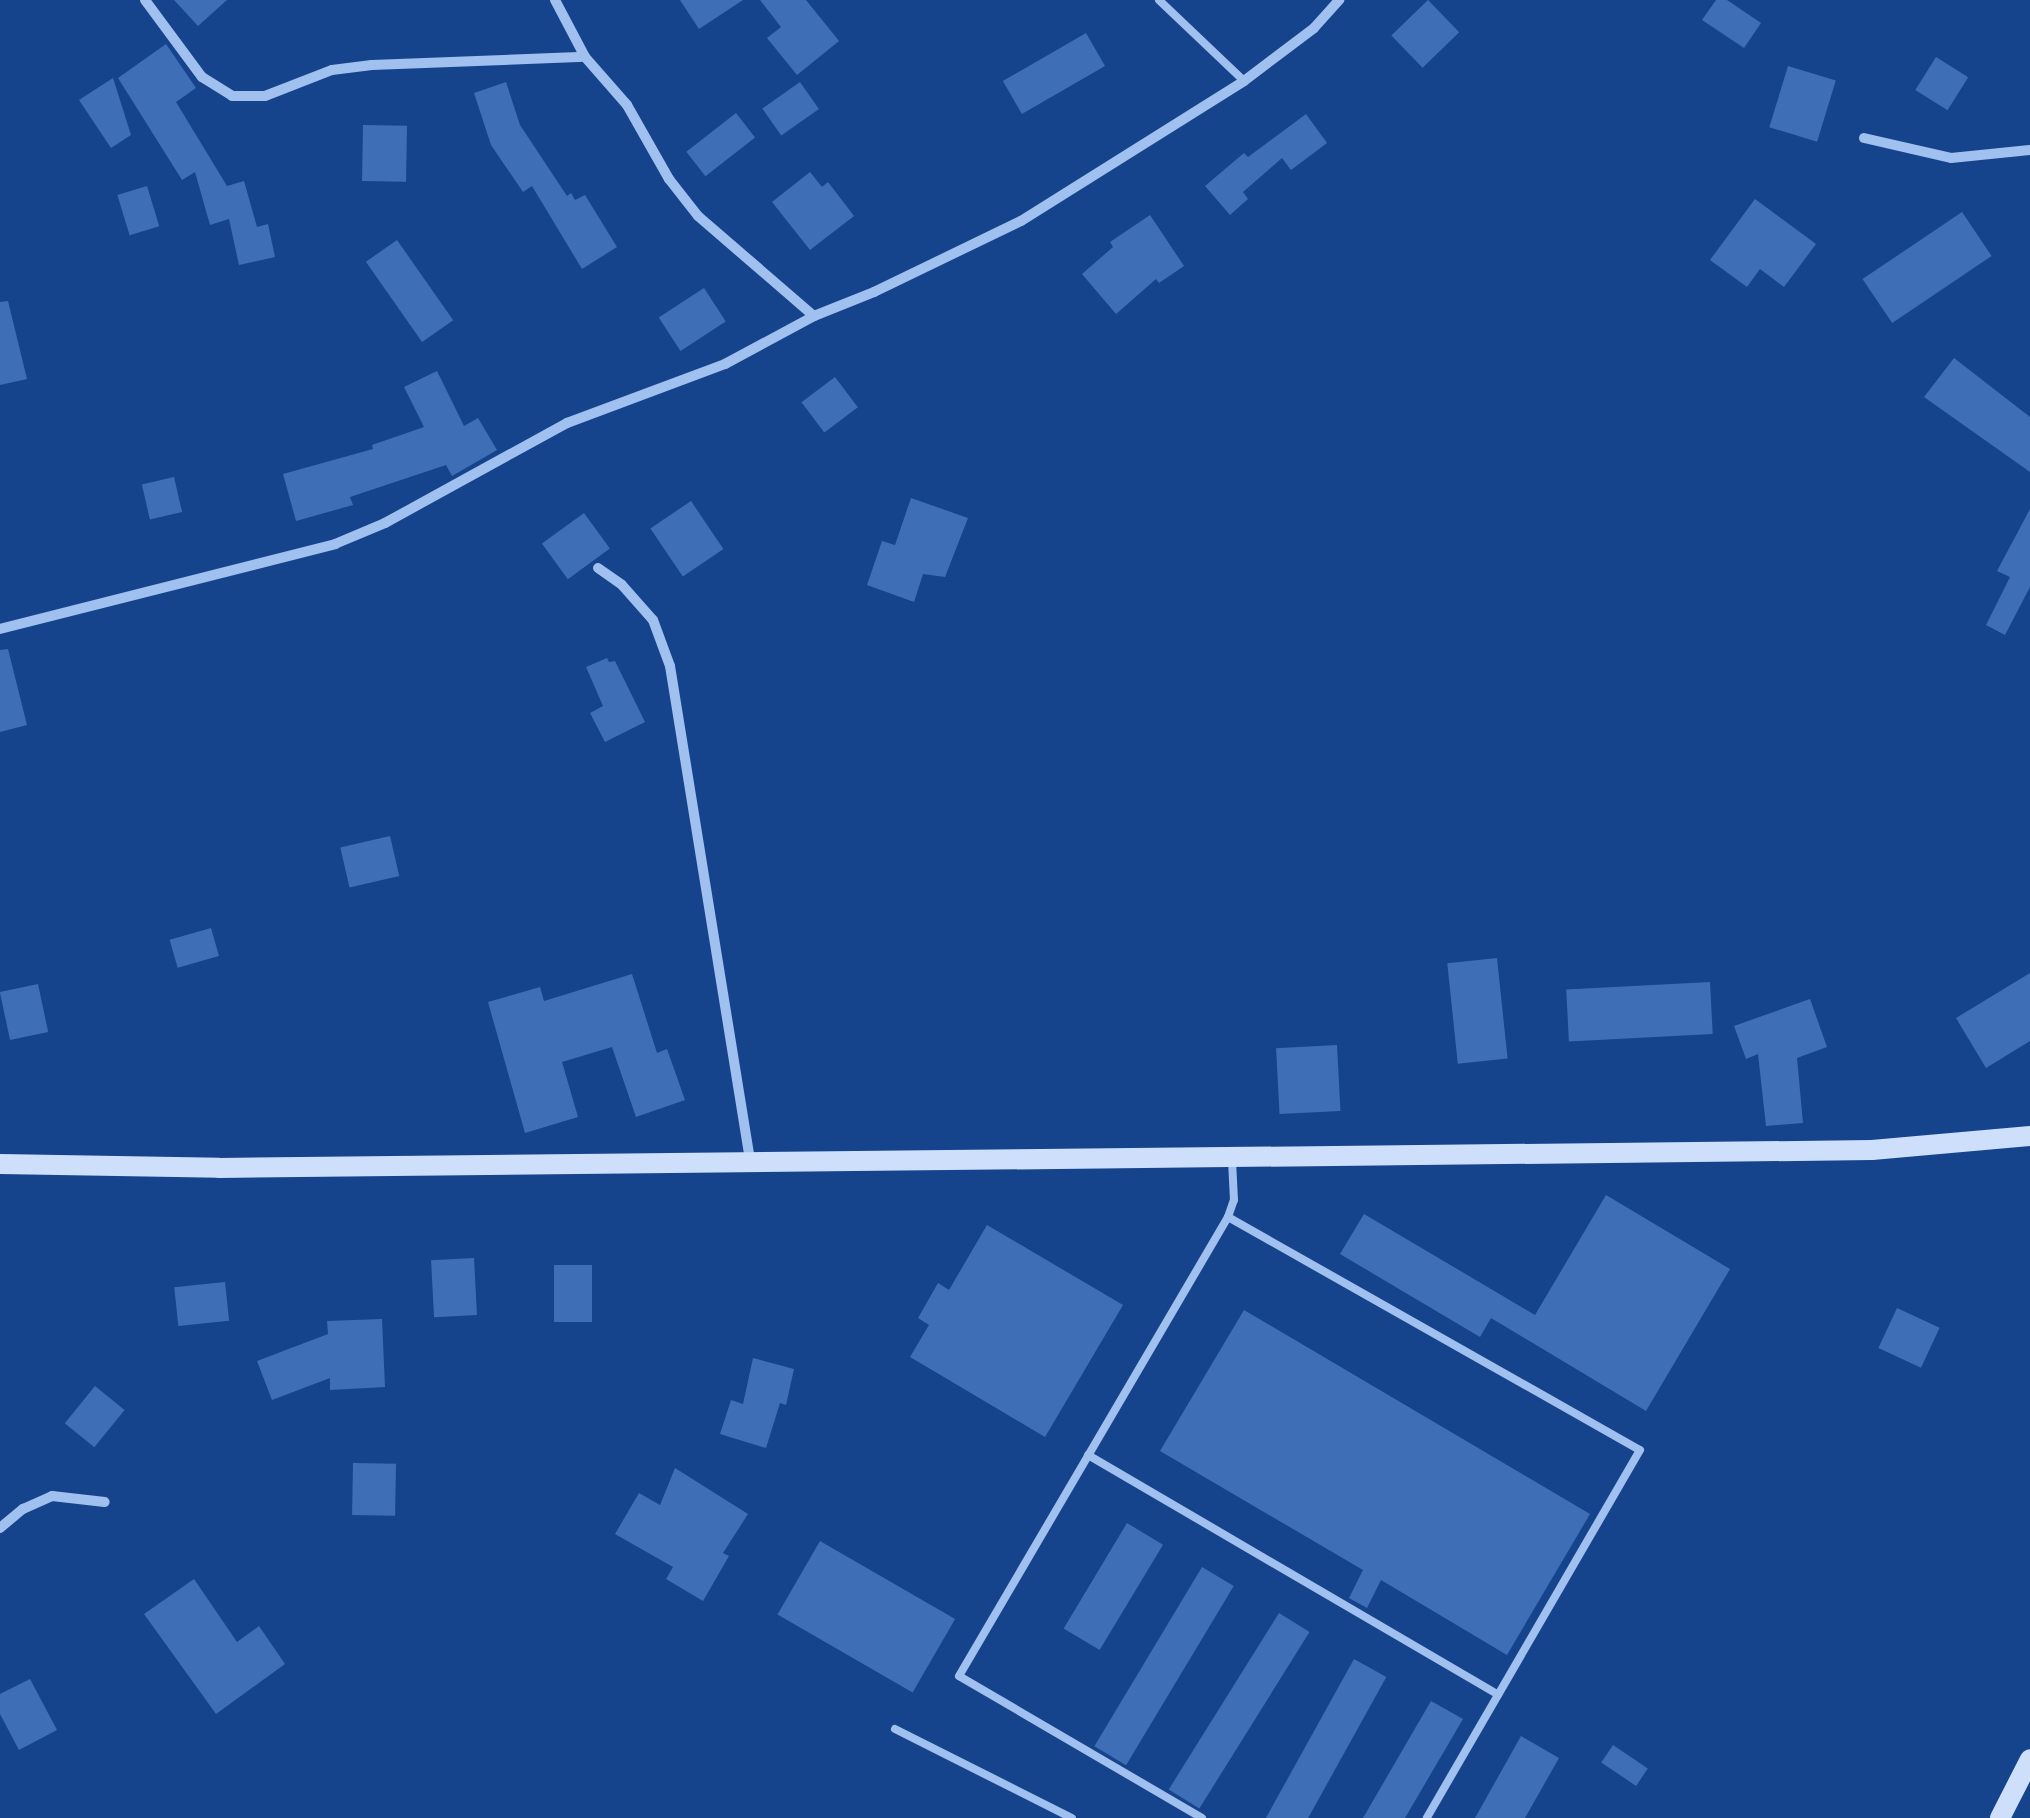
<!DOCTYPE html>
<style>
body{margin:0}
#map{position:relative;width:2030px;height:1818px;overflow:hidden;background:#16448c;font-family:Poppins,sans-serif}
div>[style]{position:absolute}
.building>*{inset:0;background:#3e6eb5;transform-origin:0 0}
.lane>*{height:8px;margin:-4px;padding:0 4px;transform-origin:4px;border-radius:4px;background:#a0c0ef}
.street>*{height:10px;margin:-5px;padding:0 5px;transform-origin:5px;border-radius:5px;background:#a0c0ef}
.secondary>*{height:20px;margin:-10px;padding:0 10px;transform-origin:10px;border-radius:10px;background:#cddffb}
span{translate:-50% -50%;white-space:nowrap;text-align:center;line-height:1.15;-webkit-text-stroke:9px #16448c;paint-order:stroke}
</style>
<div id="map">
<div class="building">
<i style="clip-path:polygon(174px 0,227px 0,198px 26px)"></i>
<i style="clip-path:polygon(680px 0,743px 0,699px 29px)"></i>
<i style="clip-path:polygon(760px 0,806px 0,839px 41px,797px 75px,767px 38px,781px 27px)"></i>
<i style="left:1428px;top:0;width:45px;height:51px;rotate:46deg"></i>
<i style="clip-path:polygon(1716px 0,1727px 0,1761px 23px,1744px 48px,1702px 20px)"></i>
<i style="left:1086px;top:33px;width:38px;height:96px;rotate:60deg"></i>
<i style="clip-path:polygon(166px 44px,196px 88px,176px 102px,227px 186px,244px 181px,257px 227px,268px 224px,275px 257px,239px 265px,229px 219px,210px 225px,195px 172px,182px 180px,118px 78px)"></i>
<i style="left:1936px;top:57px;width:38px;height:39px;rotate:32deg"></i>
<i style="left:1788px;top:66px;width:50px;height:64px;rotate:17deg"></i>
<i style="clip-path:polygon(113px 78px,131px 135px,111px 148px,79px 100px)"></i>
<i style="clip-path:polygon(506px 82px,520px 125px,567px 196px,571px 193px,575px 200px,585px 195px,617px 247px,582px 269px,532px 186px,523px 192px,491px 145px,474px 93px)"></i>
<i style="left:800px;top:82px;width:33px;height:46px;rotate:55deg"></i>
<i style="left:736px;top:113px;width:31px;height:63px;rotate:52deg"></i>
<i style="clip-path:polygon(1306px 114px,1327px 143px,1291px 170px,1282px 158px,1243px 192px,1248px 199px,1230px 215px,1205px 186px,1244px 153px,1248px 157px)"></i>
<i style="left:363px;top:125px;width:44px;height:56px;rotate:1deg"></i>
<i style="clip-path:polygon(810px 172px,822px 187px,828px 182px,854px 216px,810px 250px,772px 202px)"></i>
<i style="left:147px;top:186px;width:42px;height:31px;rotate:73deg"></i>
<i style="clip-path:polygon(1755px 199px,1816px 244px,1784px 287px,1760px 269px,1747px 287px,1710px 260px)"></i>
<i style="left:1962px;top:212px;width:53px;height:120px;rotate:56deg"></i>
<i style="clip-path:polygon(1150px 215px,1184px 266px,1159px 283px,1156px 279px,1116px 314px,1082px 274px,1113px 247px,1110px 242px)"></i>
<i style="left:397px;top:240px;width:98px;height:38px;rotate:55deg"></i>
<i style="left:704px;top:288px;width:40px;height:54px;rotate:57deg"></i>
<i style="clip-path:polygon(8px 301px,27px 379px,0 385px,0 302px)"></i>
<i style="clip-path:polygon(1954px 358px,2030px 417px,2030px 472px,1924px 397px)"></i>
<i style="clip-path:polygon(437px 371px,464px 426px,478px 418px,497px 450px,452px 476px,446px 465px,350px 497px,353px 505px,296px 521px,283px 474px,373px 449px,372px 445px,424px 427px,404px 387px)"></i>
<i style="left:835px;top:377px;width:38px;height:42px;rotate:53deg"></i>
<i style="left:174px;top:477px;width:36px;height:33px;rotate:77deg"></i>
<i style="clip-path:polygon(911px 498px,968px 518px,945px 577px,923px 574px,914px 602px,867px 585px,882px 541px,895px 545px)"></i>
<i style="left:691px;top:501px;width:58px;height:49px;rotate:56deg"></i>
<i style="clip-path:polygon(2030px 509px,2030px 587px,2005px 635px,1986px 625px,2010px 577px,1997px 571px)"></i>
<i style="left:584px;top:513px;width:44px;height:52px;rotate:54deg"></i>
<i style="clip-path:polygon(8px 649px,27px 725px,0 732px,0 650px)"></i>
<i style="clip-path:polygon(607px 658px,609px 662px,615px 661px,645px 722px,605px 742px,590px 713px,603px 706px,586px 667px)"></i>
<i style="left:390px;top:836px;width:41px;height:51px;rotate:77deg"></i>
<i style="left:211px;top:928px;width:29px;height:43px;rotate:74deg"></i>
<i style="left:1497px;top:958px;width:101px;height:50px;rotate:84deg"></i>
<i style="clip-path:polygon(2030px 973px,2030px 1041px,1986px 1068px,1956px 1018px)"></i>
<i style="clip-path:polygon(632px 974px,657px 1053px,667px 1049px,685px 1100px,636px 1117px,612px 1047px,562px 1062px,578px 1117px,525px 1133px,488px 1002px,540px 987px,544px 1001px)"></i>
<i style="left:1710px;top:982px;width:52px;height:144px;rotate:87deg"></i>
<i style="left:38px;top:984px;width:49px;height:39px;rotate:78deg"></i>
<i style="clip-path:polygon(1810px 999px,1827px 1047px,1797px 1058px,1803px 1123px,1766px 1126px,1758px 1054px,1746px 1059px,1734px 1026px)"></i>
<i style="left:1337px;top:1045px;width:66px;height:61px;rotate:87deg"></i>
<i style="clip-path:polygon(1606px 1195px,1730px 1269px,1646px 1411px,1491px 1318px,1480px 1337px,1340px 1254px,1364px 1214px,1535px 1315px)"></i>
<i style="clip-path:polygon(987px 1225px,1123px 1305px,1045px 1437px,910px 1357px,929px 1325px,918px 1318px,938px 1283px,949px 1290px)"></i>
<i style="left:474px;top:1258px;width:57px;height:43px;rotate:87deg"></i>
<i style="left:554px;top:1265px;width:38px;height:57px"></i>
<i style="left:225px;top:1282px;width:39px;height:51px;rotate:84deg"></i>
<i style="left:1897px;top:1308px;width:47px;height:44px;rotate:25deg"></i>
<i style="clip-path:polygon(1244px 1310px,1590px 1514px,1507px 1655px,1381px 1580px,1367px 1608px,1349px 1598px,1363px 1570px,1160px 1451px)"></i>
<i style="clip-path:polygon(382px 1319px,385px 1387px,330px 1390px,330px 1378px,272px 1400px,257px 1361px,328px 1334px,327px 1321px)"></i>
<i style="clip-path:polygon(753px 1358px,794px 1369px,786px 1405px,780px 1403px,766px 1448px,720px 1434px,731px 1400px,743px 1404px)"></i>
<i style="left:95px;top:1386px;width:38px;height:48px;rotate:39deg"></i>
<i style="left:353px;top:1463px;width:43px;height:52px;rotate:1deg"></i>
<i style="clip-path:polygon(675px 1468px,748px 1514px,723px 1553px,729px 1556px,703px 1601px,666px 1579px,673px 1567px,615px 1534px,639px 1493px,660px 1505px)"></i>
<i style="left:1127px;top:1523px;width:42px;height:123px;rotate:31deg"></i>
<i style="left:820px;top:1541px;width:156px;height:85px;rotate:30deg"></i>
<i style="left:1202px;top:1567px;width:37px;height:209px;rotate:31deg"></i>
<i style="clip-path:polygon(194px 1579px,237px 1642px,259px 1626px,285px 1664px,216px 1714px,144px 1614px)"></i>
<i style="left:1279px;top:1613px;width:36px;height:208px;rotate:32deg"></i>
<i style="left:1354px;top:1659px;width:37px;height:184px;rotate:29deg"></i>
<i style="clip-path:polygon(30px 1679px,57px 1730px,19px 1750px,0 1714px,0 1694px)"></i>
<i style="clip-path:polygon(1431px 1701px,1463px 1719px,1405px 1818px,1363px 1818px)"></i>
<i style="clip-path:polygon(1521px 1736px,1559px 1758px,1525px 1818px,1475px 1818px)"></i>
<i style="left:1613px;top:1745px;width:42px;height:21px;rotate:34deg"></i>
</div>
<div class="lane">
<i style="left:1159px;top:0;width:117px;rotate:43.6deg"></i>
<i style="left:1228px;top:1217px;width:473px;rotate:29.5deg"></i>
<i style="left:1640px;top:1450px;width:425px;rotate:120.1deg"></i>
<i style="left:1088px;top:1455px;width:475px;rotate:30.3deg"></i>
<i style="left:895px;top:1729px;width:198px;rotate:26.7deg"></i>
<i style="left:1202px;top:1818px;width:281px;rotate:-149.7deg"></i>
<i style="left:959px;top:1676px;width:532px;rotate:-59.63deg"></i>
<i style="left:1228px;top:1217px;width:18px;rotate:-71deg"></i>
<i style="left:1234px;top:1200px;width:40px;rotate:-92.9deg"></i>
</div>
<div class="street">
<i style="left:145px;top:0;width:96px;rotate:53.5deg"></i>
<i style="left:202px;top:77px;width:36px;rotate:32deg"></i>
<i style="left:232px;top:96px;width:33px"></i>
<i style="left:265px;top:96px;width:72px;rotate:-21.2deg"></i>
<i style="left:332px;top:70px;width:40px;rotate:-7.1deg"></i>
<i style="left:372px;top:65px;width:213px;rotate:-2.2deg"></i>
<i style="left:555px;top:0;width:64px;rotate:62.2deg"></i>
<i style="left:585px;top:57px;width:64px;rotate:48.8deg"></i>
<i style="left:627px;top:105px;width:85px;rotate:60.4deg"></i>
<i style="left:669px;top:179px;width:47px;rotate:51.9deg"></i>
<i style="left:698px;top:216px;width:153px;rotate:40.8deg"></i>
<i style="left:1864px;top:138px;width:89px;rotate:12.9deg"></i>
<i style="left:1951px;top:158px;width:79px;rotate:-5.8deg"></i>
<i style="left:598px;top:568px;width:29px;rotate:35deg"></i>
<i style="left:622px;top:585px;width:47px;rotate:48.5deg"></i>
<i style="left:653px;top:620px;width:49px;rotate:69.7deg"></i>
<i style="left:670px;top:666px;width:500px;rotate:80.8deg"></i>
<i style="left:0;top:629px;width:346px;rotate:-14.2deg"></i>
<i style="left:335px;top:544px;width:54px;rotate:-22.8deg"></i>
<i style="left:385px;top:523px;width:208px;rotate:-28.8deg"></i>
<i style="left:567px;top:423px;width:169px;rotate:-20.5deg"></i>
<i style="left:725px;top:364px;width:101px;rotate:-28.3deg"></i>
<i style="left:814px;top:316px;width:65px;rotate:-21.8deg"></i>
<i style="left:874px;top:292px;width:163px;rotate:-25.8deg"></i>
<i style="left:1021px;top:221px;width:263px;rotate:-32.1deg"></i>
<i style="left:1244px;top:81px;width:88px;rotate:-37.1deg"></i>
<i style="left:1314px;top:28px;width:38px;rotate:-48deg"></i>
<i style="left:0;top:1528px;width:30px;rotate:-40deg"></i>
<i style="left:23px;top:1509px;width:32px;rotate:-24deg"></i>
<i style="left:52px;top:1496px;width:53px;rotate:6.5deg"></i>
</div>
<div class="secondary">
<i style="left:0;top:1164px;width:219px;rotate:1deg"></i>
<i style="left:219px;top:1168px;width:1653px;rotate:-0.62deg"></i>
<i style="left:1872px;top:1150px;width:159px;rotate:-5.1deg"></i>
<i style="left:2000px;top:1818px;width:66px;rotate:-63deg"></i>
</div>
</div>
